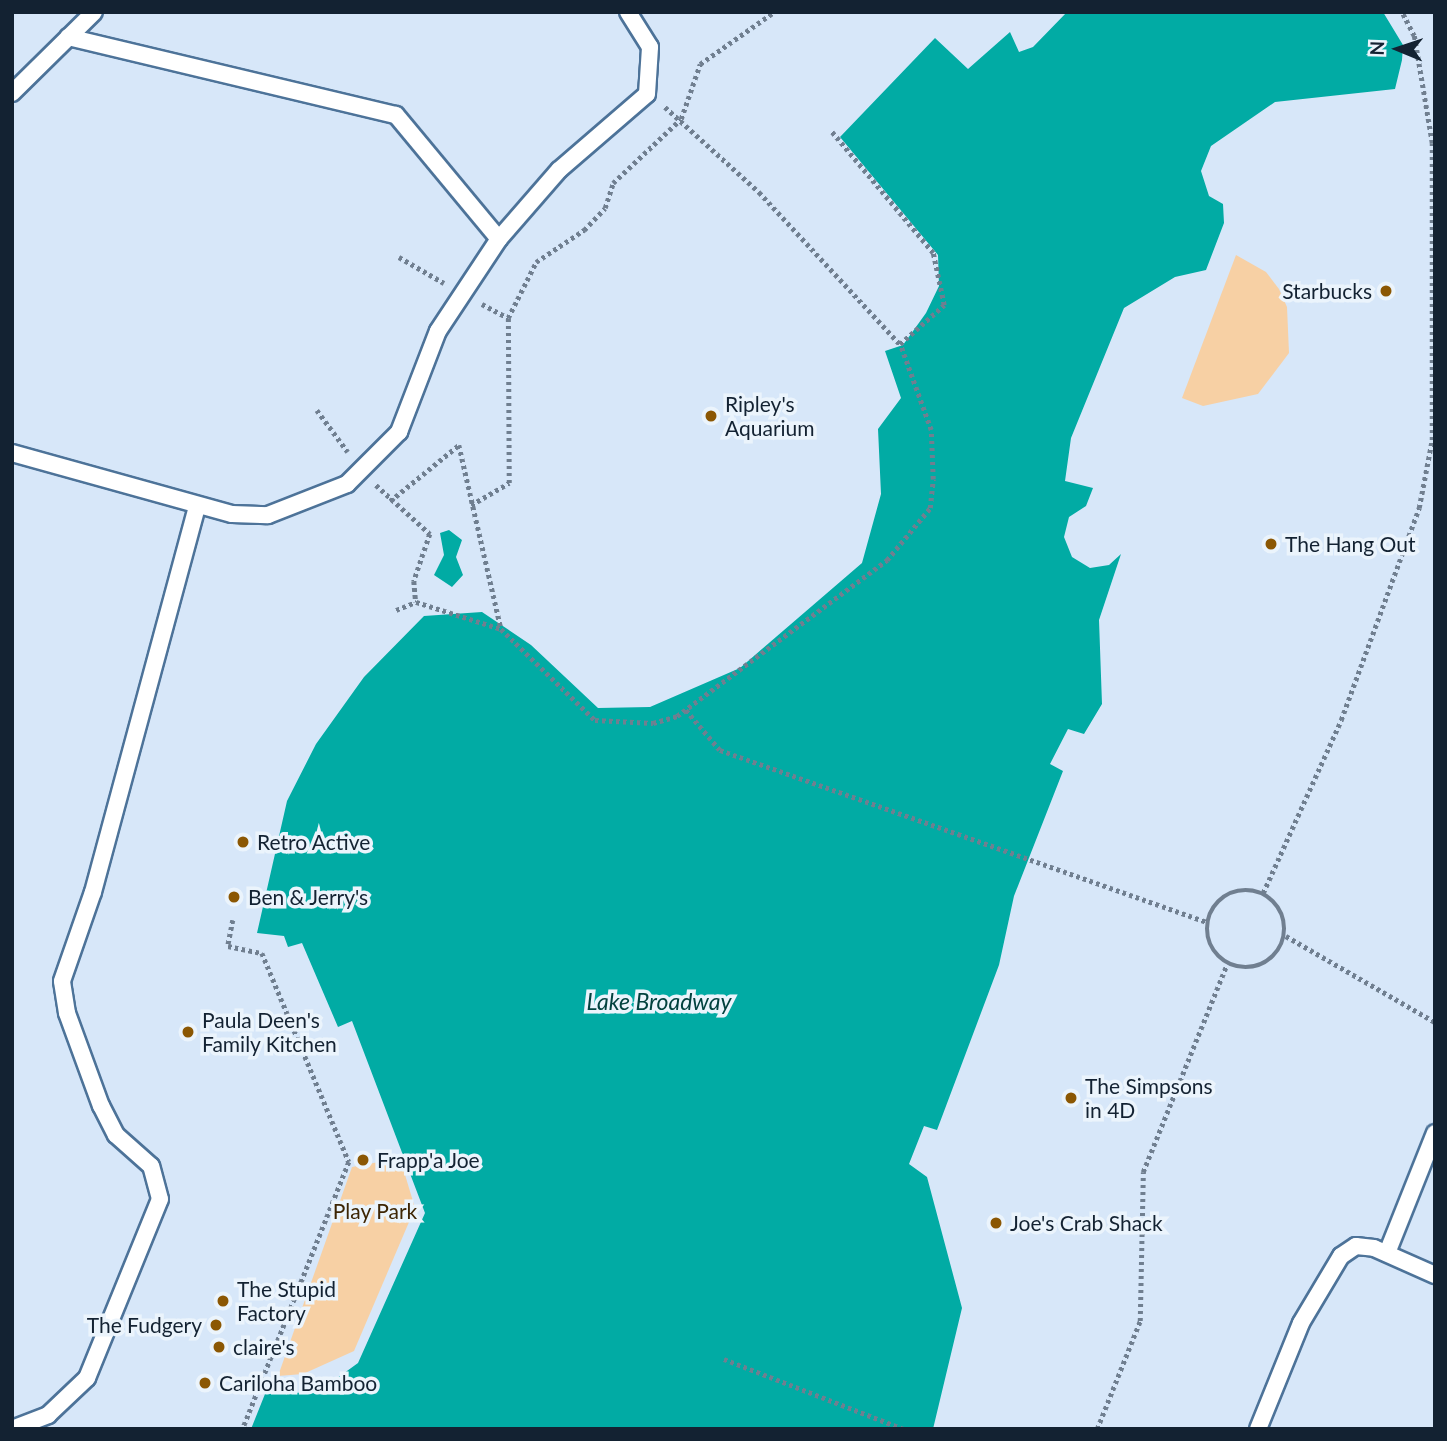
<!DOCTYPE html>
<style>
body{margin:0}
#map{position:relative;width:1447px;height:1441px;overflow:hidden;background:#d7e7f9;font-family:Lato,sans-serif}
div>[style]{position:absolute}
.green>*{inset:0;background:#f7d0a4}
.water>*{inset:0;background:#01aba4}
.path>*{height:4.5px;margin-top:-2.25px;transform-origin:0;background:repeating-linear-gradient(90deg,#707f90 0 3.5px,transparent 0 7px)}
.path>.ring{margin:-2.25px;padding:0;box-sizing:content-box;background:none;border:4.5px solid #707f90;border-radius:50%}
.roads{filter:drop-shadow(2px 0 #4d7399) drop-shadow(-2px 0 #4d7399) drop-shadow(0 2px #4d7399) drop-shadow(0 -2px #4d7399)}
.lane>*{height:16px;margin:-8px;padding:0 8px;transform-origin:8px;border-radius:8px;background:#fff}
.dots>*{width:19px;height:19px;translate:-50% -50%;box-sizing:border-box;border:4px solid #ebf4fc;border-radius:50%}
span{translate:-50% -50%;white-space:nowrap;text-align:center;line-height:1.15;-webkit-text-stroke:7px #ebf4fc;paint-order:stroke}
.poi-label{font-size:21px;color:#132232}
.right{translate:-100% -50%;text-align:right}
.left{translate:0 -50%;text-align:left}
.park-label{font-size:21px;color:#3d2504}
.water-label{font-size:23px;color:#02423f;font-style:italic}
.frame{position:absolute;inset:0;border:14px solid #132232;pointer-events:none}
.north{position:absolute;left:1363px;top:14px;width:70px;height:70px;-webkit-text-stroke:5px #ebf4fc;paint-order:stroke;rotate:272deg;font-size:19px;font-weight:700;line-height:28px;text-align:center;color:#132232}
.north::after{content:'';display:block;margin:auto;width:24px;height:32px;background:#132232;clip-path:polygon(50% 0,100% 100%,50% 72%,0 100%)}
</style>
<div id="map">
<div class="green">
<i style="clip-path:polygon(1236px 255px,1266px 272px,1279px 289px,1287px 307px,1289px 353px,1258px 394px,1203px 406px,1182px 398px)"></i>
<i style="clip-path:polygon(400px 1158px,415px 1208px,354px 1351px,303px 1374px,278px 1376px,352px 1167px)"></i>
</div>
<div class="water">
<i style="clip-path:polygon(1067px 12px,1383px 12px,1403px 45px,1402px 60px,1395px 89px,1275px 102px,1211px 146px,1201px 171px,1209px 196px,1223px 204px,1224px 223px,1206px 270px,1175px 277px,1124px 308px,1071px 438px,1065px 481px,1093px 488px,1086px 506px,1069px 517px,1064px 537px,1072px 557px,1090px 568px,1109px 565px,1121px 554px,1099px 620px,1102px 704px,1084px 734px,1068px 729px,1050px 764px,1063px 771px,1014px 896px,999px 965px,937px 1130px,924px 1126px,909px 1164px,927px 1177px,962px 1308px,933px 1429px,251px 1429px,265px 1394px,318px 1392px,358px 1363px,425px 1213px,352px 1021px,338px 1027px,302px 943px,288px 947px,284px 936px,257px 933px,287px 801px,316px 744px,364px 677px,424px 616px,482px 612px,531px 645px,598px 708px,650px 707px,740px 668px,862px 563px,881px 494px,878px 429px,901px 398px,885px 351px,903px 345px,926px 313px,939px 286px,938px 255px,840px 137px,935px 38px,968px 69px,1010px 32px,1019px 52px,1033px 47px)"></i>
<i style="clip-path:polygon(449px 530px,462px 540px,456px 557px,463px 575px,452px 587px,434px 575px,444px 555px,440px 533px)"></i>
</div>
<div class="path">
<i style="left:665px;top:107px;width:127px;rotate:42.1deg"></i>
<i style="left:759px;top:192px;width:207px;rotate:47.2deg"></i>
<i style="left:399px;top:257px;width:52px;rotate:30deg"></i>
<i style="left:482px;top:304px;width:30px;rotate:28deg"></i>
<i style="left:317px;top:410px;width:52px;rotate:53.6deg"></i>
<i style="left:376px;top:485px;width:73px;rotate:42.2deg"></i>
<i style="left:430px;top:534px;width:50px;rotate:108.8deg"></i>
<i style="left:414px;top:581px;width:21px;rotate:85deg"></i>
<i style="left:416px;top:602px;width:89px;rotate:17.6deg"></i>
<i style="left:501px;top:629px;width:131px;rotate:44.1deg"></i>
<i style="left:595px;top:720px;width:58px;rotate:3deg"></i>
<i style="left:653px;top:723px;width:25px;rotate:-16deg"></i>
<i style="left:677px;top:716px;width:262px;rotate:-36.6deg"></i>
<i style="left:887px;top:560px;width:67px;rotate:-50.4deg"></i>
<i style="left:930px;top:508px;width:29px;rotate:-84deg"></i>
<i style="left:933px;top:479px;width:49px;rotate:-92.3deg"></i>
<i style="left:931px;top:430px;width:91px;rotate:-109.8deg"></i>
<i style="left:900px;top:344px;width:59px;rotate:-41.6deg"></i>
<i style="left:944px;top:305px;width:53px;rotate:-101.9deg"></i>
<i style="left:933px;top:253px;width:160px;rotate:-129.9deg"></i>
<i style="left:390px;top:501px;width:89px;rotate:-39.1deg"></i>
<i style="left:459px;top:445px;width:188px;rotate:77.1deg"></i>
<i style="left:471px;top:505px;width:44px;rotate:-30.1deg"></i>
<i style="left:509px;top:483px;width:165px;rotate:-90.3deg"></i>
<i style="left:508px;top:318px;width:63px;rotate:-63.4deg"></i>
<i style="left:536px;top:262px;width:58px;rotate:-33.7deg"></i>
<i style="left:584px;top:230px;width:30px;rotate:-46deg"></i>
<i style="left:605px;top:208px;width:26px;rotate:-72deg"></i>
<i style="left:613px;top:183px;width:93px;rotate:-43.3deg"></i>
<i style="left:681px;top:119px;width:58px;rotate:-70.9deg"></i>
<i style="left:700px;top:64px;width:90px;rotate:-35.1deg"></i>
<i style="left:396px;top:610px;width:22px;rotate:-22deg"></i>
<i style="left:686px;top:710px;width:52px;rotate:49.6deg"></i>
<i style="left:720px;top:750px;width:516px;rotate:19.45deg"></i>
<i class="ring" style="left:1207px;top:890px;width:73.5px;height:73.5px"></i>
<i style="left:1263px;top:893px;width:190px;rotate:-65.7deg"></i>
<i style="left:1341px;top:720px;width:226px;rotate:-69.8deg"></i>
<i style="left:1419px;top:508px;width:69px;rotate:-79.2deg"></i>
<i style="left:1432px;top:440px;width:297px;rotate:-90deg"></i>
<i style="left:1432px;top:143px;width:109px;rotate:-99.5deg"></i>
<i style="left:1414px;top:36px;width:27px;rotate:-117deg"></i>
<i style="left:233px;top:920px;width:26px;rotate:101deg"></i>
<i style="left:228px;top:946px;width:35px;rotate:12deg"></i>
<i style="left:262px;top:953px;width:226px;rotate:67.4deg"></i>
<i style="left:349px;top:1162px;width:287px;rotate:111.7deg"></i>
<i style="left:1286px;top:936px;width:172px;rotate:30deg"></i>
<i style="left:724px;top:1359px;width:193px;rotate:21.3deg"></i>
<i style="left:1097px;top:1429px;width:116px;rotate:-68.3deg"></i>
<i style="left:1140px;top:1321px;width:149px;rotate:-88.8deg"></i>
<i style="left:1143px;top:1172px;width:224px;rotate:-68deg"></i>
</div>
<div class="roads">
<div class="lane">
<i style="left:68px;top:37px;width:337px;rotate:13.4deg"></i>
<i style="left:396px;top:115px;width:161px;rotate:50.3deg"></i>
<i style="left:12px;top:93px;width:115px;rotate:-44.6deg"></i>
<i style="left:12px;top:453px;width:228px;rotate:15.5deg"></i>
<i style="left:232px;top:514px;width:36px;rotate:2deg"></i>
<i style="left:268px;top:515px;width:85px;rotate:-21.4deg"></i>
<i style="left:347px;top:484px;width:74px;rotate:-45deg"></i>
<i style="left:399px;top:432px;width:108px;rotate:-68.9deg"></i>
<i style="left:438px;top:331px;width:110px;rotate:-56.5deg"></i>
<i style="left:499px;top:239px;width:91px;rotate:-49deg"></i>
<i style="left:559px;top:170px;width:116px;rotate:-40.8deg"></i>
<i style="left:647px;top:94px;width:47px;rotate:-86.3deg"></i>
<i style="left:650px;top:47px;width:41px;rotate:-122.2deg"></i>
<i style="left:1387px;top:1253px;width:129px;rotate:-68.2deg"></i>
<i style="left:12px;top:1429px;width:39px;rotate:-21deg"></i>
<i style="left:48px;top:1415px;width:54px;rotate:-43.5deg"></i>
<i style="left:87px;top:1378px;width:193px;rotate:-67.8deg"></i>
<i style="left:160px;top:1199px;width:34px;rotate:-105deg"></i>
<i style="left:151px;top:1166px;width:47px;rotate:-138.5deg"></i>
<i style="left:116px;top:1135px;width:33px;rotate:-117deg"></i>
<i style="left:101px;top:1106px;width:99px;rotate:-110.1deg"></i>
<i style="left:67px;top:1013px;width:32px;rotate:-99deg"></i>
<i style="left:62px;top:981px;width:94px;rotate:-70.8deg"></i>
<i style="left:93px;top:892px;width:399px;rotate:-74.9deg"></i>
<i style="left:1258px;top:1429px;width:114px;rotate:-67.9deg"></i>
<i style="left:1301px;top:1323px;width:78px;rotate:-59.2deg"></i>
<i style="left:1341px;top:1256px;width:18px;rotate:-34deg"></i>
<i style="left:1356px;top:1246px;width:18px;rotate:6deg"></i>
<i style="left:1374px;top:1248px;width:67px;rotate:23.9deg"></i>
</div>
</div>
<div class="dots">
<i style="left:1386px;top:291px;background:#8b5703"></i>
<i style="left:711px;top:416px;background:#8b5703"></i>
<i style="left:1271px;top:544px;background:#8b5703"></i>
<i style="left:243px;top:842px;background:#8b5703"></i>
<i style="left:234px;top:897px;background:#8b5703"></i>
<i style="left:188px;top:1032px;background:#8b5703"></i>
<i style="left:1071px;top:1098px;background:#8b5703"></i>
<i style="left:363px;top:1160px;background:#8b5703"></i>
<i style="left:996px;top:1223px;background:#8b5703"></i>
<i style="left:223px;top:1301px;background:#8b5703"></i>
<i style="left:216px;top:1325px;background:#8b5703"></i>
<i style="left:219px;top:1347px;background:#8b5703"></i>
<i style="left:205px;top:1383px;background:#8b5703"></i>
</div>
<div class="poi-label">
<span class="right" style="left:1372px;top:291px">Starbucks</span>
<span class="left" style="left:725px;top:416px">Ripley's<br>Aquarium</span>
<span class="left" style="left:1285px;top:544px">The Hang Out</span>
<span class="left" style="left:257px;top:842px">Retro Active</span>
<span class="left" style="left:248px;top:897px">Ben &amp; Jerry's</span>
<span class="left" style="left:202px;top:1032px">Paula Deen's<br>Family Kitchen</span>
<span class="left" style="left:1085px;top:1098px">The Simpsons<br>in 4D</span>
<span class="left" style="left:377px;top:1160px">Frapp'a Joe</span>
<span class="left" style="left:1010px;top:1223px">Joe's Crab Shack</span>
<span class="left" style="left:237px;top:1301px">The Stupid<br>Factory</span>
<span class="right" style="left:202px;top:1325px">The Fudgery</span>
<span class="left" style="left:233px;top:1347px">claire's</span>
<span class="left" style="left:219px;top:1383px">Cariloha Bamboo</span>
</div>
<div class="park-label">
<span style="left:375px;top:1211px">Play Park</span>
</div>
<div class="water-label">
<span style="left:659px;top:1001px">Lake Broadway</span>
</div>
<div class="frame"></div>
<div class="north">N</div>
</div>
